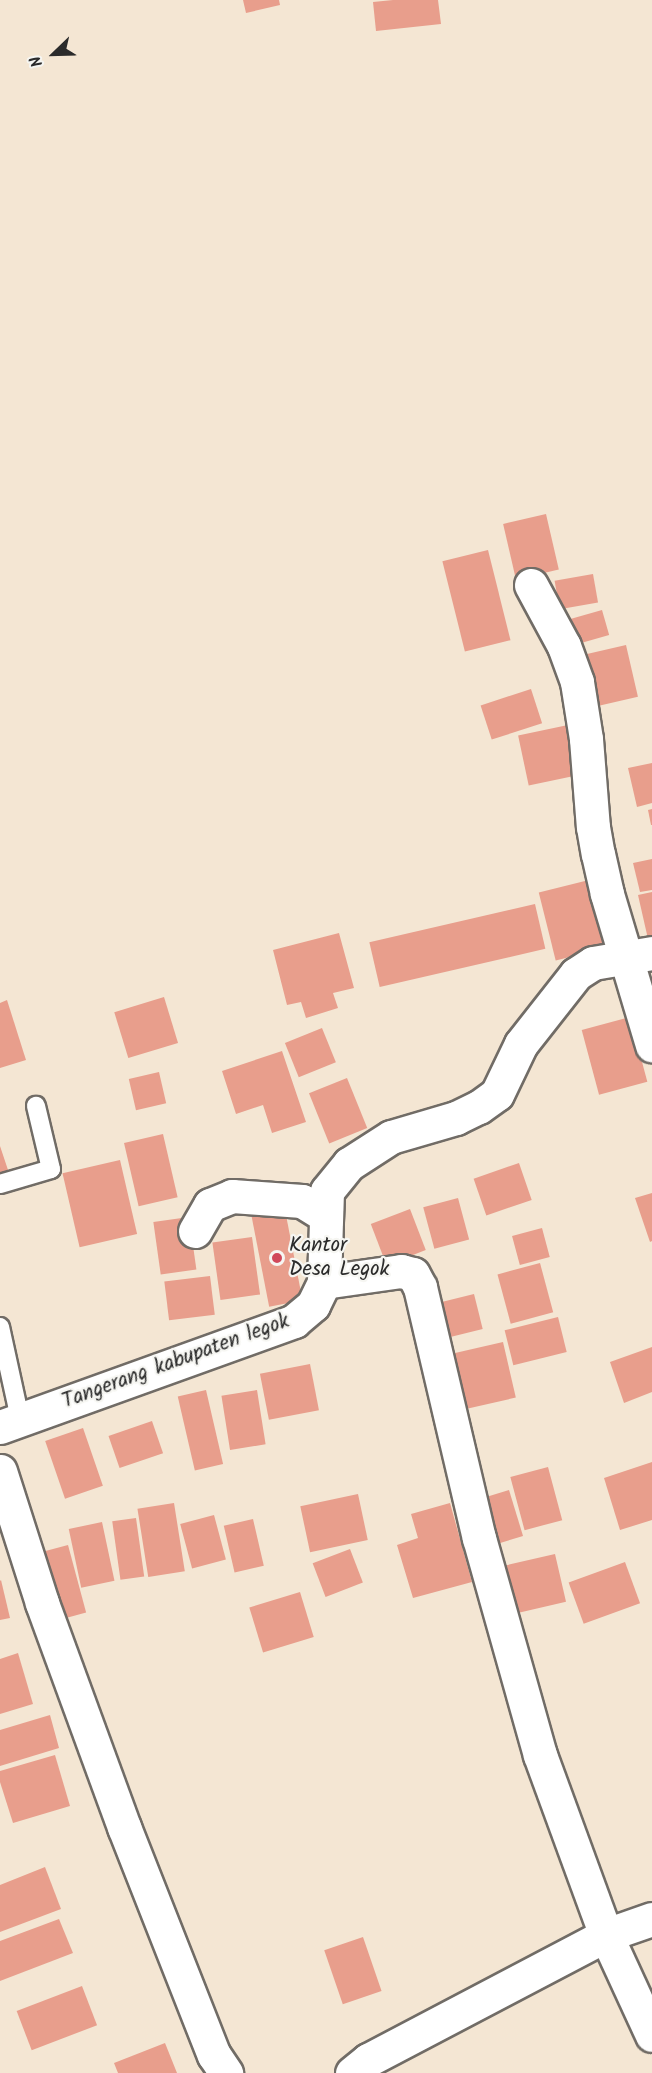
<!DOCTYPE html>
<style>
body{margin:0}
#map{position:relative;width:652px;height:2073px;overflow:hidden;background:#f4e6d3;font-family:Kalam,sans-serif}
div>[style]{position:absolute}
.building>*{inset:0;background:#e89e8c;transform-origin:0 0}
.roads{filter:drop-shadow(2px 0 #716c66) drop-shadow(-2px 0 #716c66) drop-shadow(0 2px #716c66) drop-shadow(0 -2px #716c66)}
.service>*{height:18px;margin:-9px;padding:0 9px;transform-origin:9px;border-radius:9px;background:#fff}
.minor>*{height:33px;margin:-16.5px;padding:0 16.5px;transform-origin:16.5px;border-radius:16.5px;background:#fff}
.dots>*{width:16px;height:16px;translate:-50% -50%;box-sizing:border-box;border:3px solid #f6f6f2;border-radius:50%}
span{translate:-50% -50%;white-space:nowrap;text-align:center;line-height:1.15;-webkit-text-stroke:4.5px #f6f6f2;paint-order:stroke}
.poi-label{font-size:21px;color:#2b2b2b}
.left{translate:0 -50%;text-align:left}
.street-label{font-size:21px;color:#2b2b2b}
.north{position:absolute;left:24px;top:24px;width:60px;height:60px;-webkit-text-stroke:4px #f6f6f2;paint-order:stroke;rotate:247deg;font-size:16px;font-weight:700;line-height:24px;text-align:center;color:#2b2b2b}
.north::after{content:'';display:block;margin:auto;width:21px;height:27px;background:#2b2b2b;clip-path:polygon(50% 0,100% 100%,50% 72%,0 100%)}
</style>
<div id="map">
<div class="building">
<i style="clip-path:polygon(243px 0,279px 0,280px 5px,246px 13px)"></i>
<i style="clip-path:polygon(393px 0,438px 0,441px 24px,376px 31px,373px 2px)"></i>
<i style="left:546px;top:514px;width:57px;height:44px;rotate:77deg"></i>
<i style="left:488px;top:550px;width:93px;height:47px;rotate:76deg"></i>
<i style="left:593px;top:574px;width:29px;height:39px;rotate:80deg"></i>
<i style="left:602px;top:610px;width:26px;height:42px;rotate:74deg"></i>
<i style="left:626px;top:645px;width:53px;height:50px;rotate:77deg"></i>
<i style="left:531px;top:689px;width:36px;height:53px;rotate:72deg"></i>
<i style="left:568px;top:725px;width:51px;height:51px;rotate:78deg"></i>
<i style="clip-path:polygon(652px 763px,652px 803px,637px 807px,628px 768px)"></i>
<i style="clip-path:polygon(652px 809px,652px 825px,651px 825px,648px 810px)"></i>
<i style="clip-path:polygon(652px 859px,652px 890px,640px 892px,633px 863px)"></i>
<i style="left:597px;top:878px;width:70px;height:60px;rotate:76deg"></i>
<i style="clip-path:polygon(652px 892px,652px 938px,648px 939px,638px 895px)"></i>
<i style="left:535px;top:904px;width:46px;height:170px;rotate:77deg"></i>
<i style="clip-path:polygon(339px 933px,354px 988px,333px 993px,338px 1008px,306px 1018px,301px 1002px,287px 1005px,273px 950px)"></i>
<i style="left:164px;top:997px;width:48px;height:52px;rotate:73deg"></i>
<i style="clip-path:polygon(7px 1000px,26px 1060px,0 1068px,0 1003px)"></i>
<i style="left:630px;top:1017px;width:67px;height:50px;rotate:75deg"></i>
<i style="left:322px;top:1028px;width:37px;height:40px;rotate:68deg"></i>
<i style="clip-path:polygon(282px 1051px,306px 1122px,272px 1133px,263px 1105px,236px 1114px,222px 1071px)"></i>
<i style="left:159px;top:1072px;width:32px;height:31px;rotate:77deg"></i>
<i style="left:347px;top:1078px;width:54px;height:41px;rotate:68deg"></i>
<i style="left:163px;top:1134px;width:65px;height:40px;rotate:77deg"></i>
<i style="clip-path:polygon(0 1146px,10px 1176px,0 1179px)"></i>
<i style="left:120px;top:1160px;width:76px;height:59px;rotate:77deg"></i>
<i style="left:519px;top:1163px;width:39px;height:48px;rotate:71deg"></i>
<i style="clip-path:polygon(652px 1193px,652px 1241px,650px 1242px,635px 1198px)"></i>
<i style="left:458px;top:1198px;width:43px;height:36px;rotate:75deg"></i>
<i style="left:410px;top:1209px;width:44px;height:42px;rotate:69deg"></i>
<i style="left:285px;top:1210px;width:92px;height:34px;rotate:79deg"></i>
<i style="left:189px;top:1217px;width:53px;height:36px;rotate:82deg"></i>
<i style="left:542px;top:1228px;width:30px;height:31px;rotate:75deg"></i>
<i style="left:252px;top:1237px;width:58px;height:40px;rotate:82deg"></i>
<i style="left:540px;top:1263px;width:51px;height:44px;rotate:75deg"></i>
<i style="left:210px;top:1276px;width:39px;height:46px;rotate:83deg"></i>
<i style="left:474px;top:1294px;width:36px;height:49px;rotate:76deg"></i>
<i style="left:558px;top:1317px;width:36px;height:55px;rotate:76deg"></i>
<i style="left:503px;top:1342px;width:57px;height:57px;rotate:77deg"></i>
<i style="clip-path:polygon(652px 1347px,652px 1392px,624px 1403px,610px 1362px)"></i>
<i style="left:310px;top:1364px;width:47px;height:51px;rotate:79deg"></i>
<i style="left:206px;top:1390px;width:76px;height:29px;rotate:77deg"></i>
<i style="left:257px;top:1390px;width:55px;height:36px;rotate:81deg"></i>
<i style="left:152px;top:1421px;width:34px;height:46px;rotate:71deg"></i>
<i style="left:83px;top:1428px;width:61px;height:40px;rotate:71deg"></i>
<i style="clip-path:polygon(652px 1462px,652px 1520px,620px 1530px,604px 1478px)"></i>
<i style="left:548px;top:1467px;width:55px;height:39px;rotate:75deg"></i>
<i style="left:509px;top:1490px;width:48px;height:29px;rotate:73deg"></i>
<i style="left:358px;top:1494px;width:47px;height:59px;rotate:78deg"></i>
<i style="left:174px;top:1503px;width:69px;height:37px;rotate:81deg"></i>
<i style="clip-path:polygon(450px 1503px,472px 1582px,413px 1598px,397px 1545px,418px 1538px,411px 1514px)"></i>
<i style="left:214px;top:1515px;width:46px;height:35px;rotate:75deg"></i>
<i style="left:136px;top:1518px;width:59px;height:24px;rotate:82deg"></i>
<i style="left:253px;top:1519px;width:48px;height:30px;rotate:77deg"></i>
<i style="left:102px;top:1522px;width:60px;height:34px;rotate:78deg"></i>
<i style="left:68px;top:1545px;width:70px;height:33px;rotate:75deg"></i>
<i style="left:350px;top:1549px;width:36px;height:40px;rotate:69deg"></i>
<i style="left:555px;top:1554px;width:49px;height:53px;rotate:77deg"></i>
<i style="left:625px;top:1562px;width:44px;height:60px;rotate:70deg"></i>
<i style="clip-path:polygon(1px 1580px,10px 1618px,0 1620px,0 1581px)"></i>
<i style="left:300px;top:1592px;width:47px;height:53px;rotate:73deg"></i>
<i style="clip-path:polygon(18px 1653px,33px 1704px,0 1714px,0 1659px)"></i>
<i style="clip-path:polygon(50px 1715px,59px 1748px,0 1766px,0 1730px)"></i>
<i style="clip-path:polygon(55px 1755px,70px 1806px,13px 1823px,0 1782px,0 1771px)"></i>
<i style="clip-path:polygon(45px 1867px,61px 1909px,0 1932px,0 1885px)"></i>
<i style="clip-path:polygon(59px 1919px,73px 1953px,0 1981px,0 1941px)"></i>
<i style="left:363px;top:1937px;width:57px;height:41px;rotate:71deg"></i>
<i style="left:82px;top:1986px;width:42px;height:70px;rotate:69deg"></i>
<i style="clip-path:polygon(165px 2043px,177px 2073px,118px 2073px,114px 2063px)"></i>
</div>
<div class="roads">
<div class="service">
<i style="left:0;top:1184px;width:53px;rotate:-16.4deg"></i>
<i style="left:51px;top:1169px;width:65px;rotate:-103.4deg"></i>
<i style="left:0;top:1327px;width:94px;rotate:77.7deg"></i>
</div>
<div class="minor">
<i style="left:531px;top:585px;width:69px;rotate:61.6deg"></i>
<i style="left:564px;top:646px;width:38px;rotate:70deg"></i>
<i style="left:577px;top:682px;width:58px;rotate:81deg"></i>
<i style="left:586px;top:739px;width:88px;rotate:85.5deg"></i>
<i style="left:593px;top:827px;width:27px;rotate:80deg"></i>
<i style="left:598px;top:854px;width:41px;rotate:77.3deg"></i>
<i style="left:607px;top:894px;width:158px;rotate:73.4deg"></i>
<i style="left:195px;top:1231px;width:30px;rotate:-60deg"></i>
<i style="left:210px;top:1205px;width:24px;rotate:-22deg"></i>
<i style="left:232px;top:1196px;width:70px;rotate:4.1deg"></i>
<i style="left:302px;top:1201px;width:28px;rotate:32deg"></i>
<i style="left:324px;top:1282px;width:78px;rotate:-8.1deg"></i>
<i style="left:401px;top:1271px;width:12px;rotate:14deg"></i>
<i style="left:413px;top:1274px;width:15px;rotate:62deg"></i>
<i style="left:420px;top:1287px;width:258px;rotate:76.8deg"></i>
<i style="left:479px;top:1538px;width:225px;rotate:74.3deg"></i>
<i style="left:540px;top:1755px;width:192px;rotate:69.9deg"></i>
<i style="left:606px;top:1935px;width:110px;rotate:65.3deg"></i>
<i style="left:0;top:1427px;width:313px;rotate:-19.8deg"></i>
<i style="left:294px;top:1321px;width:25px;rotate:-40deg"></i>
<i style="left:313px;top:1305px;width:25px;rotate:-64deg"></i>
<i style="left:324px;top:1282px;width:91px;rotate:-88.1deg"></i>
<i style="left:327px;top:1191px;width:35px;rotate:-51deg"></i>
<i style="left:349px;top:1164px;width:50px;rotate:-32.7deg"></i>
<i style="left:391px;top:1137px;width:68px;rotate:-16.3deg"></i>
<i style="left:456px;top:1118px;width:25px;rotate:-26deg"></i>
<i style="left:479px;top:1107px;width:22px;rotate:-36deg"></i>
<i style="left:497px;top:1094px;width:55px;rotate:-64.4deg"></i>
<i style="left:521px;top:1044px;width:89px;rotate:-51.8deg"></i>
<i style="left:576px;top:974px;width:20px;rotate:-33deg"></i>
<i style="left:593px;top:963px;width:60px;rotate:-9.6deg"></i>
<i style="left:0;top:1471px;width:139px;rotate:72.3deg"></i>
<i style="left:42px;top:1603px;width:239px;rotate:69.9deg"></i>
<i style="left:124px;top:1827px;width:245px;rotate:68.5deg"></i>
<i style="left:214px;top:2055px;width:22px;rotate:56deg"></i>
<i style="left:352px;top:2073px;width:21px;rotate:-39deg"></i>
<i style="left:368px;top:2060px;width:269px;rotate:-27.7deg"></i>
<i style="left:606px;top:1935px;width:49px;rotate:-19.2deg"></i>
</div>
</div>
<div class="dots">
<i style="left:277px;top:1258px;background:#d1495b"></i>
</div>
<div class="poi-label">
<span class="left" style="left:289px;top:1258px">Kantor<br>Desa Legok</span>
</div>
<div class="street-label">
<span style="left:176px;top:1362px;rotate:-20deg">Tangerang kabupaten legok</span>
</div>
<div class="north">N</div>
</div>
